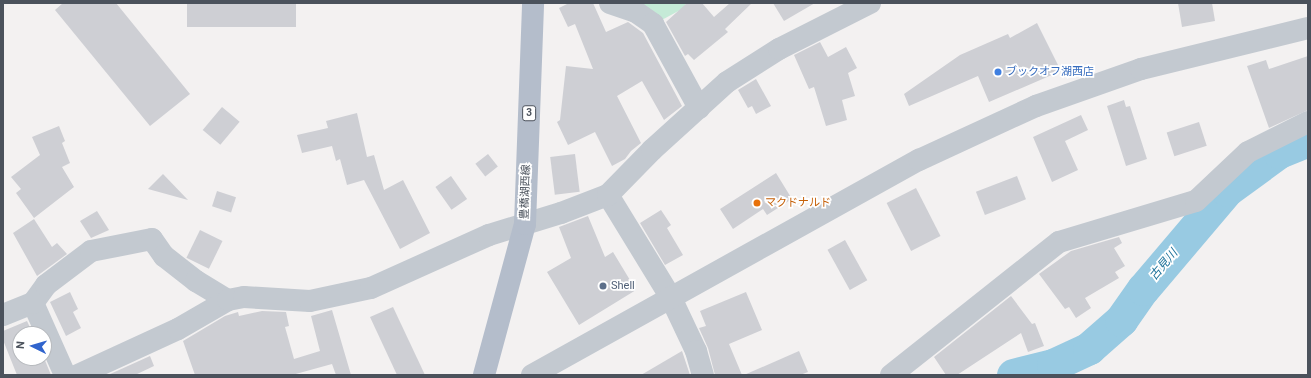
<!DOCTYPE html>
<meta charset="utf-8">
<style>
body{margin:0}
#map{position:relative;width:1311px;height:378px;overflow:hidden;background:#f3f1f1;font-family:Roboto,"Noto Sans JP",sans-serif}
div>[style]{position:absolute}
.green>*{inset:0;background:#c5ead7}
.river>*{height:33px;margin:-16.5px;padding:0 16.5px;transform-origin:16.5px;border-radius:16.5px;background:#98cae2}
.building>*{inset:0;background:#cecfd4;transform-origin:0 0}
.minor>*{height:22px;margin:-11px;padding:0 11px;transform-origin:11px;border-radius:11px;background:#c3c9d0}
.major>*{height:22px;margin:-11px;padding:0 11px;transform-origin:11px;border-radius:11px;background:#b4bdcb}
.dots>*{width:11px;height:11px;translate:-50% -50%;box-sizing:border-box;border:2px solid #fff;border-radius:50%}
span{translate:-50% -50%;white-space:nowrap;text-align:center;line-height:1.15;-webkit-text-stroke:3.5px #fff;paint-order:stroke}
.shield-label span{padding:1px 3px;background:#fff;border:1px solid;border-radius:3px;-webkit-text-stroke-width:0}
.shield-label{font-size:10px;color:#4b525c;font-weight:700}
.shop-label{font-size:11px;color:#366cbe}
.left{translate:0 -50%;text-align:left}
.street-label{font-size:11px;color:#4b525c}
.food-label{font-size:11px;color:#c56008}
.service-label{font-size:11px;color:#4e5e75}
.water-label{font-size:12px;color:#1e739b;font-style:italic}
.frame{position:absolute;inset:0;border:4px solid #4b525c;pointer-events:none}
.north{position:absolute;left:12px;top:326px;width:40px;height:40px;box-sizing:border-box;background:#fff;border:1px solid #b7babe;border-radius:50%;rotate:275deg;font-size:11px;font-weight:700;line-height:16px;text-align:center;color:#4b525c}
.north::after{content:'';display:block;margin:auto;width:14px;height:18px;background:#3064cd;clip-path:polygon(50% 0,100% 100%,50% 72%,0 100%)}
</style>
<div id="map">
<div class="green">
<i style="clip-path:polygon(629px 3px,686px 3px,684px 8px,658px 22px)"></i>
</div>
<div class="river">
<i style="left:1013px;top:375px;width:41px;rotate:-14deg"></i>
<i style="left:1053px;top:365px;width:40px;rotate:-25deg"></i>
<i style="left:1089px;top:348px;width:43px;rotate:-41.2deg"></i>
<i style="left:1121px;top:320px;width:38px;rotate:-55deg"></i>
<i style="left:1143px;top:289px;width:130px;rotate:-49.7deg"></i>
<i style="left:1227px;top:190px;width:64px;rotate:-36.2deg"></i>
<i style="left:1279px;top:152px;width:31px;rotate:-22deg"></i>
</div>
<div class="building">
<i style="clip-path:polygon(63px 3px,116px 3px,190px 94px,150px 126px,55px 10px)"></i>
<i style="left:187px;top:3px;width:109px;height:24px"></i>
<i style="clip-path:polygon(569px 3px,593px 3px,606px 32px,628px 22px,643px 33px,682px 106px,664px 120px,642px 81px,617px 96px,641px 143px,631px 151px,625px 159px,612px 166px,595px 132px,568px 145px,557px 122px,560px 120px,566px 66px,593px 69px,575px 24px,568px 27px,559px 8px)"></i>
<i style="clip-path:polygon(687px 3px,702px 3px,714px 17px,730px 3px,752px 3px,725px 29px,728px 32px,694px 60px,688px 54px,685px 56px,666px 22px)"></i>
<i style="clip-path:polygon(773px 3px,815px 3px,784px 21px)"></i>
<i style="clip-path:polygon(1178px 3px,1212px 3px,1215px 21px,1182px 27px)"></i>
<i style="clip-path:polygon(1037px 23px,1061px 71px,989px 102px,978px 76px,909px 106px,904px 94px,960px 55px,1008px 34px,1010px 38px)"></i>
<i style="clip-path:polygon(820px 42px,828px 57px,846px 47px,857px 68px,848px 73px,855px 96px,842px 100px,847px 120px,826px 126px,814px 87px,809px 89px,794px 55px)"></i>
<i style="clip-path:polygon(1308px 56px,1308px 110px,1269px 128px,1247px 66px,1266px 60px,1269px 69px)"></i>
<i style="clip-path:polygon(756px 79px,771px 106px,756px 114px,752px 106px,748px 108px,738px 90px)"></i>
<i style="clip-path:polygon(1124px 100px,1126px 107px,1130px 106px,1147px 159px,1126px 166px,1107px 106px)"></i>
<i style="left:222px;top:107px;width:23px;height:30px;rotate:40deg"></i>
<i style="clip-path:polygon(357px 113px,367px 157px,374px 155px,384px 190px,403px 180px,430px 233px,400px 249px,364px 180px,347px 185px,340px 159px,336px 161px,332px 146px,302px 153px,297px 135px,328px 128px,326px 121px)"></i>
<i style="clip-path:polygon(1081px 115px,1088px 130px,1065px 141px,1078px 170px,1052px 182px,1033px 137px)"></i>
<i style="left:1199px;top:122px;width:25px;height:34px;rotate:72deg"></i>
<i style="clip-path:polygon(59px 126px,65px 141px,62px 143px,70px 163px,62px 167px,74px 187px,34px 218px,16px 193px,21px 189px,11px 177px,40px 155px,32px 137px)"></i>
<i style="left:488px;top:154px;width:16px;height:16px;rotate:52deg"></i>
<i style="left:575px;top:154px;width:38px;height:25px;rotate:83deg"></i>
<i style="clip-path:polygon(776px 173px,792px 199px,767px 215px,763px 209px,733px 229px,720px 209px)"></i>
<i style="clip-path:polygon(163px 174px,188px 200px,148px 189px)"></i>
<i style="left:451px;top:176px;width:28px;height:19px;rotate:55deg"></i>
<i style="left:1017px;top:176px;width:25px;height:44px;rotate:69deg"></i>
<i style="left:916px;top:188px;width:54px;height:33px;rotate:63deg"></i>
<i style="left:217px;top:191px;width:20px;height:16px;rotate:18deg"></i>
<i style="clip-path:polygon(661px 210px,671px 225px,667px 228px,683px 255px,665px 265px,640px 223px)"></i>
<i style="clip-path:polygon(97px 211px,109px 230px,91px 238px,80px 221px)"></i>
<i style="clip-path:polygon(588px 216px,605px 257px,613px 252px,636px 290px,579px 325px,547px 272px,571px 258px,559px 227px)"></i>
<i style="clip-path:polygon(34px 219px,52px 247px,57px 243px,67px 254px,37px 276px,13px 233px)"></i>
<i style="left:200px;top:230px;width:25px;height:31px;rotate:26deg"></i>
<i style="clip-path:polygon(1119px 237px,1122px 243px,1114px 248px,1125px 266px,1115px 272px,1119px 278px,1085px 298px,1091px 308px,1076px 318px,1069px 307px,1065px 309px,1039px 274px,1071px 251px)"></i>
<i style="left:845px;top:240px;width:46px;height:20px;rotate:61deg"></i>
<i style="clip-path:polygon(70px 292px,78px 309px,73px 312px,81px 328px,66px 336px,50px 302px)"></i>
<i style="clip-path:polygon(746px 292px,762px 330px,729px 344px,742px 375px,715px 375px,708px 348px,699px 328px,706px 326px,700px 311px)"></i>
<i style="clip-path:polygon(1011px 296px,1032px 324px,1035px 323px,1044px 346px,1028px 352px,1021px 333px,957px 375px,946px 375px,934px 357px)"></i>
<i style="clip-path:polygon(393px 307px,425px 375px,397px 375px,370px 317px)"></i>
<i style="clip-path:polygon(332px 310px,351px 375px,336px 375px,332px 364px,292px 375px,195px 375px,183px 341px,225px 316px,238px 312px,239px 316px,262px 311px,286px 312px,289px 326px,285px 327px,294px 359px,320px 351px,311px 316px)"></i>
<i style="clip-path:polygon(27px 321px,33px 334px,20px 334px,20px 358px,44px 358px,51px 375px,17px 375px,3px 340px,3px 331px)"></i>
<i style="clip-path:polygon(682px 351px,690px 375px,641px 375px)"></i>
<i style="clip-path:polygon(799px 351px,808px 372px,800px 375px,744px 375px)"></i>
<i style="clip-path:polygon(150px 356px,154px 366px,135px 375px,108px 375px)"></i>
</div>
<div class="minor">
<i style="left:610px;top:3px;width:28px;rotate:19deg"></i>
<i style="left:636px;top:12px;width:21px;rotate:35deg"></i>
<i style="left:653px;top:24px;width:96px;rotate:61.3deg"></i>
<i style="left:608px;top:195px;width:121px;rotate:58.5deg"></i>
<i style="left:671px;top:298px;width:59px;rotate:64.7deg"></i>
<i style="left:696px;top:351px;width:25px;rotate:74deg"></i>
<i style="left:33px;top:303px;width:79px;rotate:66deg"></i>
<i style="left:3px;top:315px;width:32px;rotate:-22deg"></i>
<i style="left:33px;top:303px;width:22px;rotate:-54deg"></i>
<i style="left:46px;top:285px;width:56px;rotate:-37.1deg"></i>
<i style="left:91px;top:251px;width:62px;rotate:-11.1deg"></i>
<i style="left:152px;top:239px;width:21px;rotate:55deg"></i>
<i style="left:164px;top:256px;width:41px;rotate:38deg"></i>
<i style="left:196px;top:281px;width:37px;rotate:31deg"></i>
<i style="left:78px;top:375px;width:110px;rotate:-24.7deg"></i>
<i style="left:178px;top:329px;width:58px;rotate:-30.1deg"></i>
<i style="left:228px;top:300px;width:16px;rotate:-11deg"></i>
<i style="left:244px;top:297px;width:66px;rotate:3.5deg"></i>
<i style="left:310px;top:301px;width:62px;rotate:-12deg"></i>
<i style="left:371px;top:288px;width:129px;rotate:-24.2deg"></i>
<i style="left:489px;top:235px;width:75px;rotate:-17deg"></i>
<i style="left:561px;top:213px;width:50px;rotate:-21deg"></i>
<i style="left:608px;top:195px;width:63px;rotate:-45.6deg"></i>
<i style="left:652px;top:150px;width:101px;rotate:-42.2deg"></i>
<i style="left:727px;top:82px;width:62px;rotate:-32.4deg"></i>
<i style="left:779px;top:49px;width:102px;rotate:-26.8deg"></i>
<i style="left:532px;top:375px;width:443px;rotate:-29.1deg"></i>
<i style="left:919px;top:160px;width:129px;rotate:-24.8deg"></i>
<i style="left:1036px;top:106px;width:111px;rotate:-19.4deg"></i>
<i style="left:1141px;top:69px;width:172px;rotate:-13.8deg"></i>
<i style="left:891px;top:375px;width:214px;rotate:-38.4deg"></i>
<i style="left:1059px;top:242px;width:143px;rotate:-16.7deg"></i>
<i style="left:1196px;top:201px;width:71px;rotate:-43.3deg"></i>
<i style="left:1248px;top:152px;width:67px;rotate:-26.6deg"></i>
</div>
<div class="major">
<i style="left:484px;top:375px;width:156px;rotate:-74.8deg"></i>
<i style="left:525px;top:224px;width:221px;rotate:-87.9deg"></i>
</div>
<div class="dots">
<i style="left:998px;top:72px;background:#3f7fe0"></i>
<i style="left:757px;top:203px;background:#e8710a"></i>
<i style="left:603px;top:286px;background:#5c6f8a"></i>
</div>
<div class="shield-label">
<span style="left:529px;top:113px">3</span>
</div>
<div class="shop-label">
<span class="left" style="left:1006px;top:72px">ブックオフ湖西店</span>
</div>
<div class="street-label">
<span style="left:526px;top:192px;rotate:-88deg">豊橋湖西線</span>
</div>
<div class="food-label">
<span class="left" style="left:765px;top:203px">マクドナルド</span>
</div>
<div class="service-label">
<span class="left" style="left:611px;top:286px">Shell</span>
</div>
<div class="water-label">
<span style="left:1164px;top:265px;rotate:-50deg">古見川</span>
</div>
<div class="frame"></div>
<div class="north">N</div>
</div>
